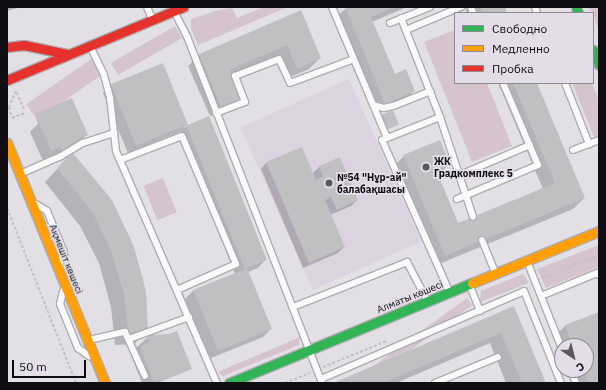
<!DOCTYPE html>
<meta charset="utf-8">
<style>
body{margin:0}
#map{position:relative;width:606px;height:390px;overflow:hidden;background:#e2e0e5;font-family:"IBM Plex Sans",sans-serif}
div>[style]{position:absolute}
.built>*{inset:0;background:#dbd4e0;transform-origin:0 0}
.green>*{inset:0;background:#d5c4cd;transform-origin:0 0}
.shadow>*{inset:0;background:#0003;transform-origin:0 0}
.building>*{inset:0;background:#c0c0c3;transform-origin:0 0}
.path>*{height:2px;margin-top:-1px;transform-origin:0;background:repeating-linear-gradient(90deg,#c2c1c3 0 3px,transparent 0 5px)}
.roads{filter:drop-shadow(1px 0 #aeacb1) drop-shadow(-1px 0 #aeacb1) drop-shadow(0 1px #aeacb1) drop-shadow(0 -1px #aeacb1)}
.lane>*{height:6px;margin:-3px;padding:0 3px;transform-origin:3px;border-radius:3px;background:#fbfafb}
.fast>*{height:9px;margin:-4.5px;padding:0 4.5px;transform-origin:4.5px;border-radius:4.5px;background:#30b455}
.slow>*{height:9px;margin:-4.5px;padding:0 4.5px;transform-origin:4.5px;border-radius:4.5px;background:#ff9f0a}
.jam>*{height:9px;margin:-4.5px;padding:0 4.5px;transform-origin:4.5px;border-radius:4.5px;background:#e5322d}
.dots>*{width:11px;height:11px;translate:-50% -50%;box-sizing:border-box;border:2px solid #e2dde8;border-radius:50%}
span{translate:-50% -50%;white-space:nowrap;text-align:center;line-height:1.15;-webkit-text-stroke:3.5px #e2dde8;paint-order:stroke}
.poi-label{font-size:10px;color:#100e12;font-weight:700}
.left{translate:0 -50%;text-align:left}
.street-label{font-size:10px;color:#100e12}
.frame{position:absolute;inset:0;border:8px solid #100e12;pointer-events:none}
.legend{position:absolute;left:454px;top:12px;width:140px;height:72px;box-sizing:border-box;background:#e2dde8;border:1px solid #8e8a92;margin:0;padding:5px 7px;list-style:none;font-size:12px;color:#100e12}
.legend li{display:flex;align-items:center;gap:8px;height:20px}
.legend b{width:20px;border:1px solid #8e8a92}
.north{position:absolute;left:554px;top:338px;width:40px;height:40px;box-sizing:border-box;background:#e2dde8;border:1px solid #8e8a92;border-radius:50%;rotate:145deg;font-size:11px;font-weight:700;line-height:16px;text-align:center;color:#100e12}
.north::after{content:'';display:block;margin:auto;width:14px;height:18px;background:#5a585c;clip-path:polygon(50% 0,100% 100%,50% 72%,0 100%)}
.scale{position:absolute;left:12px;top:360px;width:74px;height:18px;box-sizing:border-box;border:2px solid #100e12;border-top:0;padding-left:5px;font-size:12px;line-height:14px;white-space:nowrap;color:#100e12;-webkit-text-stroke:3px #e2dde8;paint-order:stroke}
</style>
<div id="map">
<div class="built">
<i style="left:349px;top:79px;width:178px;height:119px;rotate:66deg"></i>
</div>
<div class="green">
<i style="clip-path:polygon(264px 7px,288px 7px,198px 45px,191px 29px,191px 19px,219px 10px,232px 8px,237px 18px)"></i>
<i style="clip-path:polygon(588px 7px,598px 7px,599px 31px,593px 13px)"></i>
<i style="left:175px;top:26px;width:14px;height:74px;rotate:60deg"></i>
<i style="clip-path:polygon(455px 30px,455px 83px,487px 83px,512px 146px,472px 162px,424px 42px)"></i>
<i style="left:91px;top:59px;width:19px;height:79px;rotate:55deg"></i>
<i style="clip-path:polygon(572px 83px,592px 83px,599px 101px,599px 135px,594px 137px)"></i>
<i style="left:163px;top:178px;width:37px;height:21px;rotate:68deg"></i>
<i style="clip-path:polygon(599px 245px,599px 267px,546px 288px,537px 269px)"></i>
<i style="clip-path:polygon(523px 274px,529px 283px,480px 302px,481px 291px)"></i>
<i style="left:467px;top:298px;width:9px;height:159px;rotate:54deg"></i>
<i style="clip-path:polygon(300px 337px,299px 345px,223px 376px,218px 372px)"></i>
</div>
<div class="shadow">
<i style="clip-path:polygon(7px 7px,21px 7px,7px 11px)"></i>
<i style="clip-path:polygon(348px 7px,407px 7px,372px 22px,394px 75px,414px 91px,403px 101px,374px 114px,333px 19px)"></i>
<i style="left:466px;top:7px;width:38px;height:6px"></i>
<i style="clip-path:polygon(300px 11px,320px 58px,309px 69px,286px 79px,276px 56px,231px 75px,240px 97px,230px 108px,210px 116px,188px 66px,199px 55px)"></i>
<i style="clip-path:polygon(162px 64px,187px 124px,183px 128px,208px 117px,266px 259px,258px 268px,248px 272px,271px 329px,263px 337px,209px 359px,185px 299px,193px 291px,235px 274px,179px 134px,182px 131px,128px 153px,103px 93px,111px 85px)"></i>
<i style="clip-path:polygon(498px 83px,536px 83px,584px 198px,573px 209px,434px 266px,393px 167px,404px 156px,449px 164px,438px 175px,458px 224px,543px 189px)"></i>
<i style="clip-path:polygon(36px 115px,87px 135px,50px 165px,46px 160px,43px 161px,30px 132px,38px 124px)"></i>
<i style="clip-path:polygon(339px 158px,357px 200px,351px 206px,330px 215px,344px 247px,338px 253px,303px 268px,261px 169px,266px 163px,312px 174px,319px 167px)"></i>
<i style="clip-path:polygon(60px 166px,111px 201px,130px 238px,143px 281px,147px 331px,134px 344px,115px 345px,111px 307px,99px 263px,80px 226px,45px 182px)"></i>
<i style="clip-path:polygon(513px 308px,545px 383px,506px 383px,490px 343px,396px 383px,336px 383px)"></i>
<i style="clip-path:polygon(599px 313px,599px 383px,580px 383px,575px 370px,586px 370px,586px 346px,565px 346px,559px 332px,565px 326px)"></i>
<i style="clip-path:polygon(149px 336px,189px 370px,157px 383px,142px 383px,132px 358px,135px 349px)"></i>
</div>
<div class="building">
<i style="clip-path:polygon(345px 7px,395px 7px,371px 17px,395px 74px,406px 69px,415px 91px,385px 104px)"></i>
<i style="clip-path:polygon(481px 7px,505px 7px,507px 13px,483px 13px)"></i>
<i style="clip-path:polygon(301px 10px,321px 58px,297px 69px,287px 45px,230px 70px,242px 98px,221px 106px,199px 54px)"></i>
<i style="clip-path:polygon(163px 63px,188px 125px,209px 116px,267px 260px,247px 268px,272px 329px,218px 351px,193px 290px,245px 269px,186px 125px,136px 146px,111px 84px)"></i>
<i style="clip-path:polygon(513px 83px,537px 83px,585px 198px,445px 256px,403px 155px,440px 140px,450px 164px,436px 170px,458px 223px,555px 183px)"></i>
<i style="clip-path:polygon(72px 98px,88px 135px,80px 138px,65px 152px,60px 147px,51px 151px,35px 114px)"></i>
<i style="left:393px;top:110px;width:16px;height:14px;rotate:68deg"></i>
<i style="clip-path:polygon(302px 147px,316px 180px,323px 176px,319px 166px,340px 157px,358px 200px,337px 210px,331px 197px,325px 200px,345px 247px,309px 263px,266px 162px)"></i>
<i style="clip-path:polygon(72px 152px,112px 200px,134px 247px,146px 291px,148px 332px,128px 333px,124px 294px,111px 251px,93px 213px,57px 168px)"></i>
<i style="clip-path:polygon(514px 306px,546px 383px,522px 383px,501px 333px,383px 383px,333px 383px)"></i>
<i style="clip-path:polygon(599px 312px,599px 383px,588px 383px,583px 370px,586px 370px,586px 346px,573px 346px,565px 325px)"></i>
<i style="clip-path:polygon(177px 331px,192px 369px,154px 383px,140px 346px,149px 342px,148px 335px,169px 334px)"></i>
</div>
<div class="path">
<i style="left:24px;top:109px;width:20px;rotate:-114deg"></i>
<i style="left:16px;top:91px;width:17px;rotate:114deg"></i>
<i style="left:9px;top:107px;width:11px;rotate:75deg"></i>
<i style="left:12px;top:118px;width:14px;rotate:-21deg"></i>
<i style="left:7px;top:208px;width:188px;rotate:68.5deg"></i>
<i style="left:541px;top:278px;width:62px;rotate:-21.6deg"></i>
<i style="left:323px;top:367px;width:69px;rotate:-22.1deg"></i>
<i style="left:285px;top:383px;width:27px;rotate:-22deg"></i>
</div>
<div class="roads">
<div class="lane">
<i style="left:147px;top:7px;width:12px;rotate:66deg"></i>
<i style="left:332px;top:7px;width:142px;rotate:67.2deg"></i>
<i style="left:471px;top:7px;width:6px;rotate:72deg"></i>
<i style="left:535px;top:7px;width:6px;rotate:72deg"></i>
<i style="left:174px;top:11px;width:31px;rotate:63deg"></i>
<i style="left:188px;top:39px;width:369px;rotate:68.7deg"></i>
<i style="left:401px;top:18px;width:106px;rotate:68.5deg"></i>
<i style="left:390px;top:23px;width:43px;rotate:-21.8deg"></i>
<i style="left:406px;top:30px;width:60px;rotate:-22.7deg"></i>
<i style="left:90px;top:46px;width:32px;rotate:64deg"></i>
<i style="left:104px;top:75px;width:24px;rotate:75deg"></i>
<i style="left:110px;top:98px;width:53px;rotate:83.5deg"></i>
<i style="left:116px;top:151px;width:253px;rotate:66.5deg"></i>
<i style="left:565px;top:83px;width:66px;rotate:68.5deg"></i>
<i style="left:373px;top:105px;width:11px;rotate:15deg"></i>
<i style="left:384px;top:108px;width:12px;rotate:-14deg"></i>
<i style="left:396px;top:105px;width:37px;rotate:-22deg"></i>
<i style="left:216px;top:113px;width:31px;rotate:-21deg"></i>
<i style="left:245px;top:102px;width:28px;rotate:-111deg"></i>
<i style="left:235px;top:76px;width:47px;rotate:-21.1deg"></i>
<i style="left:279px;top:59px;width:26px;rotate:65deg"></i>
<i style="left:290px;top:83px;width:68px;rotate:-20.6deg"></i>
<i style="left:573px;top:150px;width:28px;rotate:-21deg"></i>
<i style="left:120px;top:160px;width:66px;rotate:-21.2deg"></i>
<i style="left:182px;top:136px;width:139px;rotate:67.1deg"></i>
<i style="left:236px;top:264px;width:64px;rotate:156.2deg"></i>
<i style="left:20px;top:174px;width:45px;rotate:-23.7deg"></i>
<i style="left:61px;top:156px;width:26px;rotate:-31deg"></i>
<i style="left:83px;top:143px;width:33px;rotate:-18deg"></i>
<i style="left:460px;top:175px;width:76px;rotate:-23.2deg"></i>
<i style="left:457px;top:199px;width:88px;rotate:-22.8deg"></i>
<i style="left:538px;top:165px;width:89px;rotate:-113.1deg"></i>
<i style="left:36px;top:204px;width:13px;rotate:32deg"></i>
<i style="left:47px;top:211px;width:44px;rotate:67.5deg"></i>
<i style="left:64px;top:252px;width:12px;rotate:110deg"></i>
<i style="left:482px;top:240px;width:35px;rotate:68deg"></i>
<i style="left:527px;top:261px;width:95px;rotate:68.3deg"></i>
<i style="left:470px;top:286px;width:27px;rotate:68deg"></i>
<i style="left:63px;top:291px;width:13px;rotate:103deg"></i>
<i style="left:60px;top:304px;width:48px;rotate:67.8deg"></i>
<i style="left:78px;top:348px;width:14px;rotate:36deg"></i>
<i style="left:449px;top:291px;width:165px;rotate:-113.9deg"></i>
<i style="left:382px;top:140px;width:62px;rotate:-21.6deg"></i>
<i style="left:440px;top:117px;width:105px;rotate:71.7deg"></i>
<i style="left:541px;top:296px;width:61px;rotate:-22.3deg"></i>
<i style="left:597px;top:273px;width:3px;rotate:45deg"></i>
<i style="left:293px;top:307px;width:123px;rotate:-21.5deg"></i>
<i style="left:407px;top:262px;width:43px;rotate:62.2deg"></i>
<i style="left:129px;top:339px;width:64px;rotate:-20.1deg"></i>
<i style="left:89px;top:340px;width:37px;rotate:-13deg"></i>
<i style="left:125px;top:332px;width:48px;rotate:65.6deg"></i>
<i style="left:570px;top:370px;width:14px;rotate:65deg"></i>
<i style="left:321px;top:379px;width:221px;rotate:-23.4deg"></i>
<i style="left:524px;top:291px;width:99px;rotate:68.1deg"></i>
<i style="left:435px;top:383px;width:68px;rotate:-22.4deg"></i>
</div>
<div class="fast">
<i style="left:576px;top:7px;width:6px;rotate:72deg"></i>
<i style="left:593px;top:50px;width:16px;rotate:68deg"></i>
<i style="left:229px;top:383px;width:263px;rotate:-22.4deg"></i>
</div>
<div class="slow">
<i style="left:7px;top:143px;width:259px;rotate:67.8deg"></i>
<i style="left:472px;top:283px;width:137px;rotate:-22.3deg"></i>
</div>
<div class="jam">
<i style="left:7px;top:47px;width:17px;rotate:-7deg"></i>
<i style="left:24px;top:45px;width:45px;rotate:11.6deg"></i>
<i style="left:7px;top:80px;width:191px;rotate:-22.5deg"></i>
</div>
</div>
<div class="dots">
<i style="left:426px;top:167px;background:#5a585c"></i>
<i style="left:329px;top:183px;background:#5a585c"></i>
</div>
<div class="poi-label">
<span class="left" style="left:434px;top:167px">ЖК<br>Градкомплекс 5</span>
<span class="left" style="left:337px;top:183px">№54 "Нұр-ай"<br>балабақшасы</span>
</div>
<div class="street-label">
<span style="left:66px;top:259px;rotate:68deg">Ақмешіт көшесі</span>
<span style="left:410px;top:297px;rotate:-22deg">Алматы көшесі</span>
</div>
<div class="frame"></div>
<ul class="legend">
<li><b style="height:5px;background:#30b455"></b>Свободно</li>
<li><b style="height:5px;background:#ff9f0a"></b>Медленно</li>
<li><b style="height:5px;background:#e5322d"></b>Пробка</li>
</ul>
<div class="north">С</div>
<div class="scale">50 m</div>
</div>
